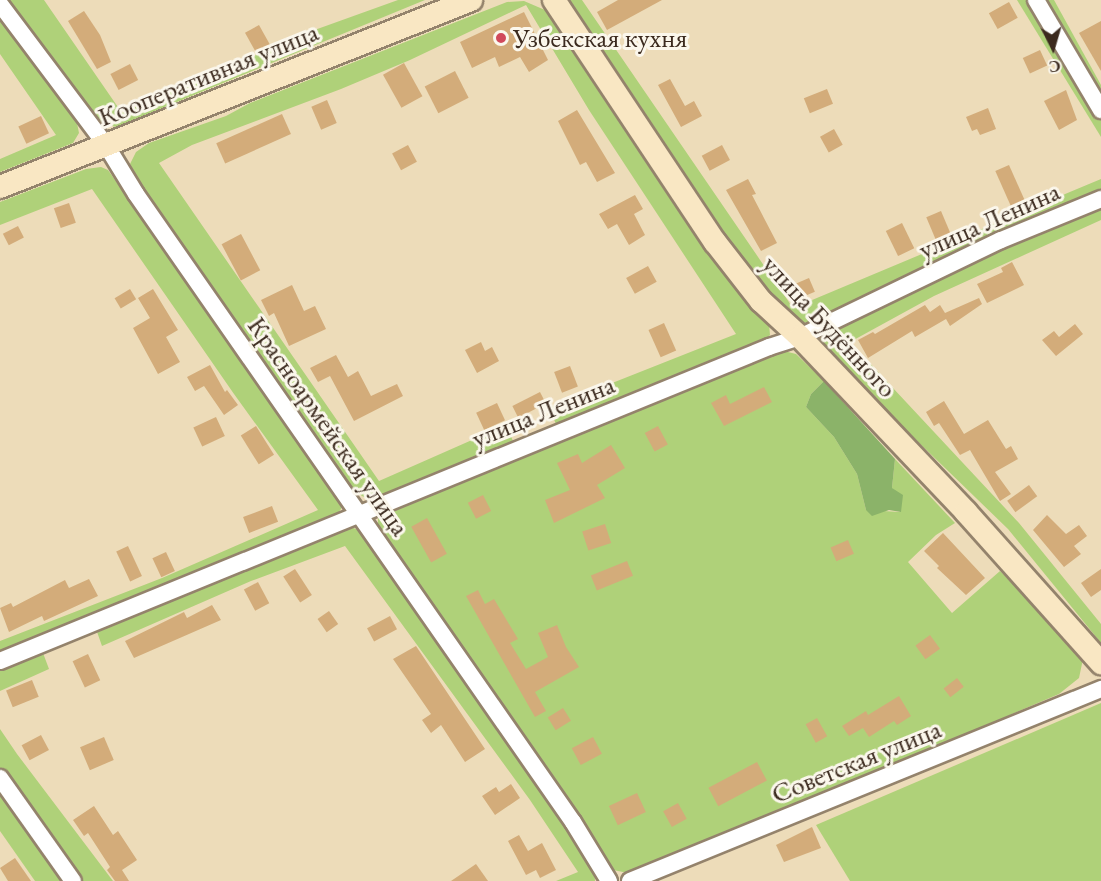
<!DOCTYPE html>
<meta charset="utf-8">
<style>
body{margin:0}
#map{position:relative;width:1101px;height:881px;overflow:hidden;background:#eddcb9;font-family:"EB Garamond",serif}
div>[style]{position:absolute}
.green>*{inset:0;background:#afd179}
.forest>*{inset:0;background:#8bb369}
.building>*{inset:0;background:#d3ac7a;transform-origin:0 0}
.roads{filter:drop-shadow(2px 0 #94836c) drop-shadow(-2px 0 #94836c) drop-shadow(0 2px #94836c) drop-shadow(0 -2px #94836c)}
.street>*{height:16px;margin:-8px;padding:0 8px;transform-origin:8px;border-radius:8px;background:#fff}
.secondary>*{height:22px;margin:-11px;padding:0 11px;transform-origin:11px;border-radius:11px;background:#f9e7c3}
.dots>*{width:16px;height:16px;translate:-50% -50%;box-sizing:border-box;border:3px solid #fbf7ec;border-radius:50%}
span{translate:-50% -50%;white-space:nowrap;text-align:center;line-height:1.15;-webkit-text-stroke:6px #fbf7ec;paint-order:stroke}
.poi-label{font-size:27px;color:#3b2a1e}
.left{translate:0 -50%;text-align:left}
.street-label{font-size:27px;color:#3b2a1e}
.north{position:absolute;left:1023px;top:18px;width:60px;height:60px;-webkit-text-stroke:4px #fbf7ec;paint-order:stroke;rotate:175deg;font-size:16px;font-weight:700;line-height:24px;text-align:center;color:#3b2a1e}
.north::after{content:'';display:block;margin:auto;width:21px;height:27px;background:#3b2a1e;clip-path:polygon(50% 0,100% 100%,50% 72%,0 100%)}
</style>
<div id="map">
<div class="green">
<i style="clip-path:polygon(7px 0,44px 0,122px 113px,309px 32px,398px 0,425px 0,116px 127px,101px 123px,87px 109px)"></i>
<i style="clip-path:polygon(564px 0,582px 0,793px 308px,1101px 179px,1101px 194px,814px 322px,800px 323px,752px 277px)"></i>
<i style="clip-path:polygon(1017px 0,1029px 0,1101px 116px,1101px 137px)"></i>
<i style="clip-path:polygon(1040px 0,1054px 0,1101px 85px,1101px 102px)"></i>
<i style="clip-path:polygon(524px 1px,545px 10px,706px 252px,769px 324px,770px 335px,762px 343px,556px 424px,549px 408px,736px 334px,589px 110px,526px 5px,410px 60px,341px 89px,192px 145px,159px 163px,379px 481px,506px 425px,513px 441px,378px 499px,365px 498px,355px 491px,252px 343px,198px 270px,134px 177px,130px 164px,136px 152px,149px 143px,226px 116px,250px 103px,507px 2px)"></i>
<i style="clip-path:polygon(0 15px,77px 123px,79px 133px,73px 143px,0 172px,0 159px,56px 135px,0 54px)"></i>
<i style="clip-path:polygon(101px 167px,108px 170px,341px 499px,341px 509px,333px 520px,0 654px,0 641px,162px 578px,318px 510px,234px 394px,92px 189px,0 225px,0 202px,86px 169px)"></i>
<i style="clip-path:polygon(1101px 204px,1101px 220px,934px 296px,850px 342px,1019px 523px,1101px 624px,1101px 643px,1008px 529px,816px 343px,820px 333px,885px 299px)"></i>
<i style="clip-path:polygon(776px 349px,796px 354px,824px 381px,811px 394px,806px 407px,834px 437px,857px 474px,866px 510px,900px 512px,892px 488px,895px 459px,955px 523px,936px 535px,908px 562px,952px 613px,1000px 571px,1074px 644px,1083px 659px,1079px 678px,1059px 694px,1012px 714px,964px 739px,772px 813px,628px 873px,613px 870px,378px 527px,378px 517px,384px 510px)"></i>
<i style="clip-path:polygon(351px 527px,361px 531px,370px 540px,594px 866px,595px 881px,556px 881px,578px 872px,530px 800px,345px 546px,251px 581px,102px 646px,96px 629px)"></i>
<i style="clip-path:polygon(43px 653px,49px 669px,0 691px,0 669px)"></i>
<i style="clip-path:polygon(1101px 703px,1101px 881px,850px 881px,816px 825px)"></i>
<i style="clip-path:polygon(0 729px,17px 754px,113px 881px,81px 881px,0 768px)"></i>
<i style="clip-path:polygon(0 786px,66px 881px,35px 881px,0 831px)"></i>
</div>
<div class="forest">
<i style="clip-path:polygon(824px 381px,895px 459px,892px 488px,903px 495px,901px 512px,889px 510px,872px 516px,866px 510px,857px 474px,834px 437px,806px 407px,811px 394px)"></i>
</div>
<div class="building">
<i style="clip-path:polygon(618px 0,662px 0,607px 30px,597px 12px)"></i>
<i style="left:1009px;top:2px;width:18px;height:23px;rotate:61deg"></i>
<i style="clip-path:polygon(84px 11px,100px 35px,111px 62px,97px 69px,68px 21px)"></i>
<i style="clip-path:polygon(524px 12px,548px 60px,529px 72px,520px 57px,499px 67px,495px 57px,472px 68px,460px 42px)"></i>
<i style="clip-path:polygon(1101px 21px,1101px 71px,1079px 33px)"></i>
<i style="left:259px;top:25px;width:23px;height:16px;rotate:61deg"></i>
<i style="left:1040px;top:50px;width:17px;height:19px;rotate:65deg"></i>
<i style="left:404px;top:63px;width:38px;height:24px;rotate:61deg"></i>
<i style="left:130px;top:64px;width:18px;height:22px;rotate:63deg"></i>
<i style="left:455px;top:71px;width:30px;height:34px;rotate:63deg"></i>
<i style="clip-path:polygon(670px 79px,685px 106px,694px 101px,702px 116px,681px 127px,658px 85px)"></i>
<i style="left:827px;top:89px;width:16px;height:25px;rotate:68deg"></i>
<i style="clip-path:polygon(1066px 90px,1077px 120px,1059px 130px,1044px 101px)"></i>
<i style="left:327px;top:100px;width:25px;height:17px;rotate:67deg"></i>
<i style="clip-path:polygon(988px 108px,996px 129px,980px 135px,977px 129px,972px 131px,966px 117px)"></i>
<i style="clip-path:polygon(577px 110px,615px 173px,597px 182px,586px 162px,580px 165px,558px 121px)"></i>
<i style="left:282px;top:114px;width:22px;height:72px;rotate:66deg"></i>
<i style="left:41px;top:116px;width:19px;height:25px;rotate:65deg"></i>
<i style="left:834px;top:129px;width:18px;height:16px;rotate:61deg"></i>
<i style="left:408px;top:145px;width:19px;height:18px;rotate:62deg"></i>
<i style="left:722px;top:145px;width:17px;height:23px;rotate:62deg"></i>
<i style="left:1009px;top:165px;width:42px;height:15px;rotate:66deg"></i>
<i style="clip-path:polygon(748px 179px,756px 194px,752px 195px,777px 243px,761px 251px,726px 190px)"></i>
<i style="clip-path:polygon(635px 195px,643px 209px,634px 214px,645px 235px,629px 245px,617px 224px,608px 229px,599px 214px)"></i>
<i style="left:69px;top:203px;width:21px;height:16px;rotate:71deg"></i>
<i style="left:941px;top:211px;width:26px;height:16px;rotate:67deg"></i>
<i style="left:902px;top:223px;width:28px;height:18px;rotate:64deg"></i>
<i style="left:18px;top:226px;width:13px;height:17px;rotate:63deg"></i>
<i style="left:241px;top:234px;width:41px;height:22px;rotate:62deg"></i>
<i style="clip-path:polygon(1012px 262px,1024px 285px,987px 303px,977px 284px,1003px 272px,1001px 268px)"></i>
<i style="left:648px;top:266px;width:18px;height:25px;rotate:61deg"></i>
<i style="left:809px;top:278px;width:15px;height:21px;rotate:67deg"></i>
<i style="clip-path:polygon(292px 285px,304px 311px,315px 306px,326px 329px,289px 346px,274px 313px,269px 316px,261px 300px)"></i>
<i style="left:130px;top:289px;width:12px;height:18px;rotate:59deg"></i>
<i style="clip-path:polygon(153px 289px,178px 330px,166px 337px,180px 362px,158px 374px,133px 328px,150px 318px,138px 298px)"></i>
<i style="clip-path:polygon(979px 298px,982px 304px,950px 326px,946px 319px,915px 337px,912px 331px,868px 358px,858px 340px,873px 332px,875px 334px,925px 305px,930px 312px,940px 305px,945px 313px)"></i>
<i style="left:664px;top:323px;width:30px;height:17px;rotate:66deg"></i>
<i style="clip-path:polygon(1075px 324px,1083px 334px,1056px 356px,1042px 340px,1054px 331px,1059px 337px)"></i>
<i style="clip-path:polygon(481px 342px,485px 351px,492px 347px,499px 361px,477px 373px,465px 350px)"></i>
<i style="clip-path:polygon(336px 355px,348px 377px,358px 371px,371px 396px,397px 384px,403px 396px,354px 421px,330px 376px,318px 382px,310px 368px)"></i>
<i style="clip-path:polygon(210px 365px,225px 392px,227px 390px,238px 405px,224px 415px,204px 386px,195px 391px,187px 377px)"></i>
<i style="left:570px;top:366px;width:22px;height:17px;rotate:69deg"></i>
<i style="clip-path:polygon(764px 387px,772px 402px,724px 426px,711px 403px,726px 395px,730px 404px)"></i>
<i style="left:540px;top:392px;width:13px;height:31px;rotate:63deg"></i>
<i style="clip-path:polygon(944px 401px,964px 434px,988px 420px,1006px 449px,1011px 446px,1018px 459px,995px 472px,1011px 494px,1000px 501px,970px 450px,960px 455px,939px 423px,934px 426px,926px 412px)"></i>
<i style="left:497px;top:403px;width:19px;height:23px;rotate:65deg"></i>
<i style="left:216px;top:417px;width:21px;height:25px;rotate:65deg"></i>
<i style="left:256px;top:426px;width:34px;height:18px;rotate:58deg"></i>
<i style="left:658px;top:426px;width:21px;height:15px;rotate:62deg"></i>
<i style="clip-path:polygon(611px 445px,625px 468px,597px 485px,605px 498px,554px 523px,545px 500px,570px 490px,557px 463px,578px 454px,582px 463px)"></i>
<i style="left:1029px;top:485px;width:14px;height:27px;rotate:54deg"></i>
<i style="left:483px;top:495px;width:18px;height:17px;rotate:63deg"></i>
<i style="left:272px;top:506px;width:17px;height:31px;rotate:69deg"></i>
<i style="clip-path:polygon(1047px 515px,1066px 534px,1079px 525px,1087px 536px,1074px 546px,1081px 554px,1064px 567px,1033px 530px)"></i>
<i style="left:427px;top:518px;width:41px;height:18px;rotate:61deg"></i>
<i style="left:605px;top:524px;width:20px;height:24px;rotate:72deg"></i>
<i style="clip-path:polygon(943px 533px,985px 578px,966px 595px,937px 568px,939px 566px,924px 551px)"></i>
<i style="left:848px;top:540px;width:15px;height:19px;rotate:67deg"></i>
<i style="left:128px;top:546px;width:33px;height:13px;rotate:65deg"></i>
<i style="left:166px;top:552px;width:21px;height:15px;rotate:65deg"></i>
<i style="left:627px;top:561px;width:16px;height:39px;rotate:68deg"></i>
<i style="left:295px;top:569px;width:31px;height:14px;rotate:57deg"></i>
<i style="clip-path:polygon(1101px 569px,1101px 590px,1091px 597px,1081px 583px)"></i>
<i style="clip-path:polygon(89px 579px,98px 596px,44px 621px,42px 616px,9px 632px,0 608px,11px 603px,13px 607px,65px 580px,69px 588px)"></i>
<i style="left:258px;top:582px;width:24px;height:16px;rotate:62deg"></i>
<i style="clip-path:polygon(478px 590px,485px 604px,494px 599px,518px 639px,510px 643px,526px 669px,548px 657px,538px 633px,557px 625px,566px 647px,579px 667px,535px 692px,546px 711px,535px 717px,466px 596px)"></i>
<i style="clip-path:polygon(212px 605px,221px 620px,134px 658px,125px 641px,184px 612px,187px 618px)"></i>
<i style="left:329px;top:611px;width:16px;height:14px;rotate:55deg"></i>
<i style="left:390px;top:616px;width:15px;height:26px;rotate:62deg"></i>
<i style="left:930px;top:635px;width:17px;height:18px;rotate:54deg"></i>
<i style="clip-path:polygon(416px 646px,485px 749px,465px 762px,441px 725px,431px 733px,422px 720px,431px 714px,393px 659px)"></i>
<i style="left:88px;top:654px;width:29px;height:17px;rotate:65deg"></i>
<i style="left:957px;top:678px;width:11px;height:17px;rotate:52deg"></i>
<i style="left:32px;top:680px;width:18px;height:28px;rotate:68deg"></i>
<i style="clip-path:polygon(899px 696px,911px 716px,897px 725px,894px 721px,869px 737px,863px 728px,849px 736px,842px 726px,866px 711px,868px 715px)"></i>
<i style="left:563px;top:708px;width:15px;height:18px;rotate:58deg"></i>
<i style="left:817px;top:718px;width:21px;height:13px;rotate:61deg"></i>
<i style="left:41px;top:735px;width:17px;height:22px;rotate:62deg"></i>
<i style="left:104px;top:737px;width:25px;height:26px;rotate:67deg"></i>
<i style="left:593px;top:737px;width:19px;height:24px;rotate:62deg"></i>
<i style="left:757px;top:762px;width:21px;height:55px;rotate:62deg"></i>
<i style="clip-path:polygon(511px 784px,520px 798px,495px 815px,482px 796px,496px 787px,499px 792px)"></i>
<i style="left:637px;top:793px;width:21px;height:31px;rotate:65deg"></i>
<i style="left:678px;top:803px;width:18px;height:17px;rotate:61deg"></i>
<i style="clip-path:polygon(94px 806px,113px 835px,118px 831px,137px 860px,122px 870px,129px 881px,115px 881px,107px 870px,110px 867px,88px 833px,84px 836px,73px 820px)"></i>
<i style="clip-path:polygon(812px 827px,821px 848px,784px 862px,776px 845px)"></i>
<i style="clip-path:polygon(519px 835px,528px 851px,542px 843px,556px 870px,540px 878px,536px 870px,526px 875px,508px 841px)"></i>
<i style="clip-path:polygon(15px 858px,31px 881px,8px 881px,0 868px)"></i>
<i style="clip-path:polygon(476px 864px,488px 881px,451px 881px)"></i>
</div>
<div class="roads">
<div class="street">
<i style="left:1036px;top:0;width:128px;rotate:59.4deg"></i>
<i style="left:0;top:4px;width:176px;rotate:53.1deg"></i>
<i style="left:106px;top:145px;width:57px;rotate:58.5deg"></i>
<i style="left:136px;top:194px;width:765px;rotate:55.17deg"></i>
<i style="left:573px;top:822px;width:69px;rotate:58.6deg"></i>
<i style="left:0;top:661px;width:831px;rotate:-22.21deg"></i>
<i style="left:769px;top:347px;width:33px;rotate:-18deg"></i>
<i style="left:800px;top:337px;width:223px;rotate:-25.8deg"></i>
<i style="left:1001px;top:240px;width:108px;rotate:-22.3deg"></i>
<i style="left:0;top:778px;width:126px;rotate:54.7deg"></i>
<i style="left:630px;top:881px;width:509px;rotate:-22.18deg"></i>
</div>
<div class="secondary">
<i style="left:554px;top:0;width:291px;rotate:56.4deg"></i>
<i style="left:715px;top:242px;width:75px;rotate:52.1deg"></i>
<i style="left:761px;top:301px;width:53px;rotate:42.7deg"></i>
<i style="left:800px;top:337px;width:241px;rotate:46.5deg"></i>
<i style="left:966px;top:512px;width:203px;rotate:48.2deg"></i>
<i style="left:0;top:187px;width:507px;rotate:-21.65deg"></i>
</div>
</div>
<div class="dots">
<i style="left:501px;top:38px;background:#d1495b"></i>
</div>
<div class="poi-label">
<span class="left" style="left:513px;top:38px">Узбекская кухня</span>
</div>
<div class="street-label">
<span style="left:208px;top:74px;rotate:-22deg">Кооперативная улица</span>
<span style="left:989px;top:220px;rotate:-24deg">улица Ленина</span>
<span style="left:830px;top:326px;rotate:47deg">улица Будённого</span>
<span style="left:543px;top:411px;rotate:-22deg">улица Ленина</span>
<span style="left:329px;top:426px;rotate:55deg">Красноармейская улица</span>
<span style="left:856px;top:761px;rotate:-22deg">Советская улица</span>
</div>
<div class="north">С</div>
</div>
